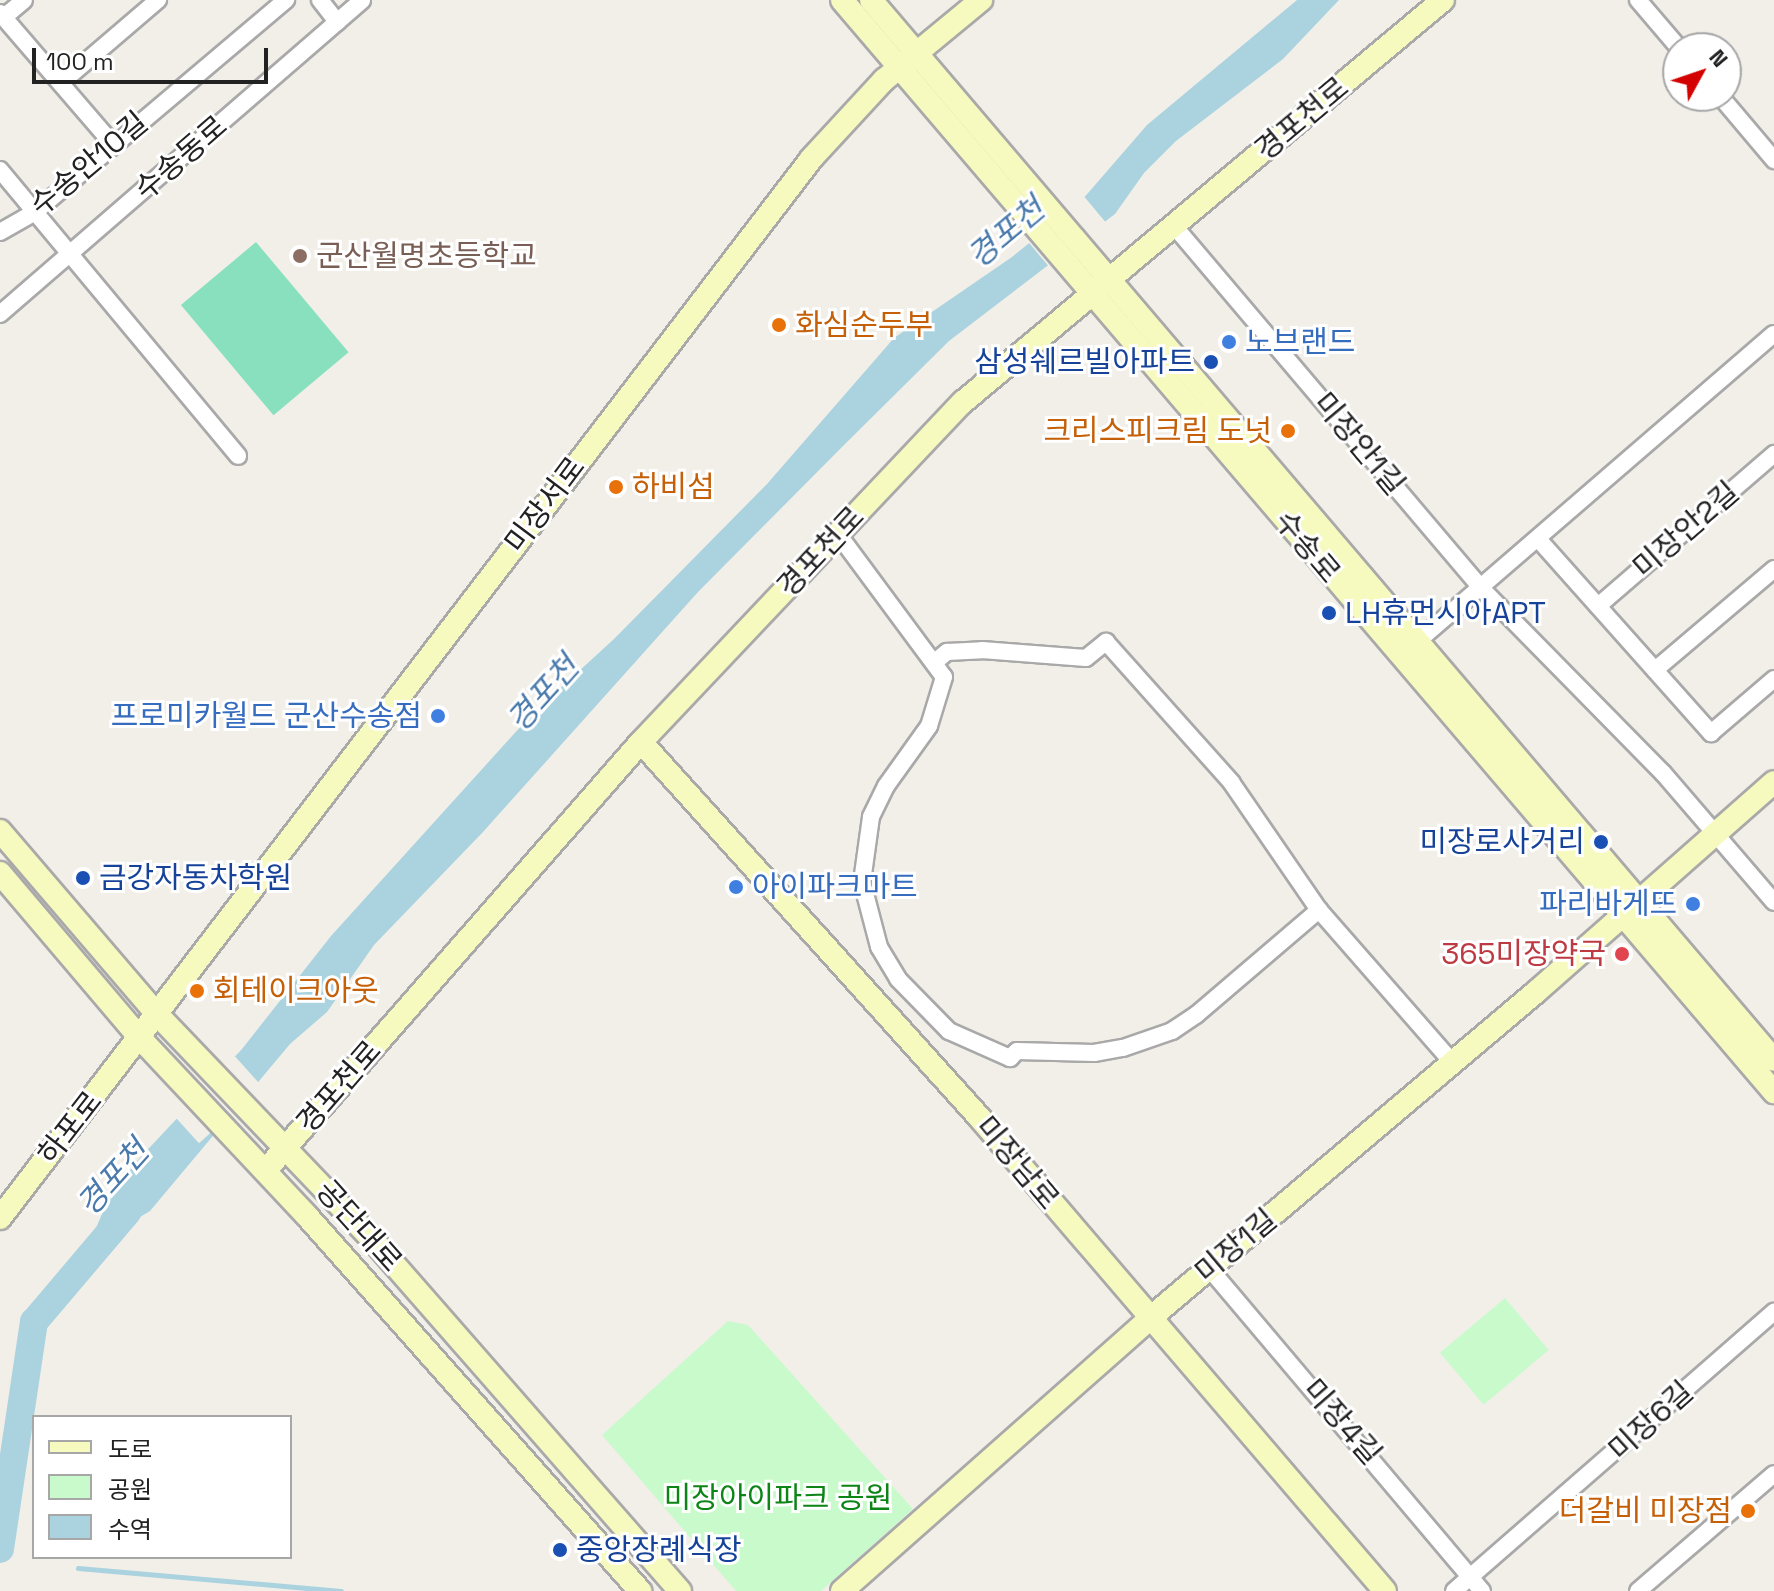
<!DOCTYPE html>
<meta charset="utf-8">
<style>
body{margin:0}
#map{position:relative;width:1774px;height:1591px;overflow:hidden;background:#f2efe9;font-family:"Space Grotesk","Noto Sans KR",sans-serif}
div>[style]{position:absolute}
.park>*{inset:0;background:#c8facc;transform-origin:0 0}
.pitch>*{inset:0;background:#88e0be;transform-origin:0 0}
.water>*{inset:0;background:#aad3df}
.pier>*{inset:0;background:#f2efe9;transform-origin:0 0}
.stream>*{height:5px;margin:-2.5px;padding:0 2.5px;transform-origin:2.5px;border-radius:2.5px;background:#aad3df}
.river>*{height:28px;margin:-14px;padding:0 14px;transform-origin:14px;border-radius:14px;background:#aad3df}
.roads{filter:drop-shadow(2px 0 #a9a9a9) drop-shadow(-2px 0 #a9a9a9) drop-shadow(0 2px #a9a9a9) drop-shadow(0 -2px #a9a9a9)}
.street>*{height:16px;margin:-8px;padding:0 8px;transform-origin:8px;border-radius:8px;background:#fff}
.secondary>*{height:22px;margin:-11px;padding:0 11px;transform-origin:11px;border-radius:11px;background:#f7fabf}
.dots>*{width:22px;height:22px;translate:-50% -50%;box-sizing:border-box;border:4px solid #fff;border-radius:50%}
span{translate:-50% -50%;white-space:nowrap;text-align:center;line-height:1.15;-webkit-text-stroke:6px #fff;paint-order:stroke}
.street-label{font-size:30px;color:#222}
.education-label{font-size:30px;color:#785e54}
.left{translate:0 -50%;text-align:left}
.food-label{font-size:30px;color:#c56008}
.right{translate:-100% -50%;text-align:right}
.shop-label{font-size:30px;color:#366cbe}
.transit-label{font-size:30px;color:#164399}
.health-label{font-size:30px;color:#be3a42}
.park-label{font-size:30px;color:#0c8416}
.water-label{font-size:32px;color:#4a7aab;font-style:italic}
.legend{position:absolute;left:32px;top:1415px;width:260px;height:144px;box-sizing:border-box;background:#fff;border:2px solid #a7a7a7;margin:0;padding:10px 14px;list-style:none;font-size:24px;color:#222}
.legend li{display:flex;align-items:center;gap:16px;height:40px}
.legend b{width:40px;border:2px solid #a7a7a7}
.north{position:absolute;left:1662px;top:32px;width:80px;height:80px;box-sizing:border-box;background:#fff;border:2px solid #a7a7a7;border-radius:50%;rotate:50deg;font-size:22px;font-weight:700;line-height:32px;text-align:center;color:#222}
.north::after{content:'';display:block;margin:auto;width:28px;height:36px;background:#d40000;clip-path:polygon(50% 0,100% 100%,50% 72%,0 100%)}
.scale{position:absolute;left:32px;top:48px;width:236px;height:36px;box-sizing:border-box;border:4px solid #222;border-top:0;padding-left:10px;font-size:24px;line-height:28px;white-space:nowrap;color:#222;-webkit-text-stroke:6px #fff;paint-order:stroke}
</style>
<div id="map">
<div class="park">
<i style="left:1505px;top:1298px;width:68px;height:85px;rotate:50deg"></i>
<i style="clip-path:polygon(728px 1321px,748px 1325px,913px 1509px,821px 1591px,736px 1591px,602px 1435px)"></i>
</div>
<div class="pitch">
<i style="left:256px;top:242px;width:144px;height:98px;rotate:50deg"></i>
</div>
<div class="water">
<i style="clip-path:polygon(1297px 0,1339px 0,1283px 59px,1176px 141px,1144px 173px,1115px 214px,949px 341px,845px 444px,698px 592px,483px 832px,374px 945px,327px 1012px,290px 1044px,150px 1211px,87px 1249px,108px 1200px,137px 1161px,242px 1049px,331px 936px,532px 714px,614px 639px,767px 484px,894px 338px,1012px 257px,1082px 200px,1147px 125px)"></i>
</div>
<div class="pier">
<i style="left:1082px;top:194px;width:40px;height:72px;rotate:50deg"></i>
<i style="left:232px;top:1053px;width:45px;height:85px;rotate:48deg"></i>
</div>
<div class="stream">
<i style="left:78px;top:1568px;width:264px;rotate:5deg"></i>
</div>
<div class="river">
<i style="left:0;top:1549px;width:230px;rotate:-81.5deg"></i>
<i style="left:34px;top:1322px;width:145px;rotate:-49.7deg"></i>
</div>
<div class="roads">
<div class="street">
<i style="left:320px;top:0;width:28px;rotate:52deg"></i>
<i style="left:1638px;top:0;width:63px;rotate:49.5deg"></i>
<i style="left:0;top:13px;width:172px;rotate:49.3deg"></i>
<i style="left:4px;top:17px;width:26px;rotate:-40deg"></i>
<i style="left:61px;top:83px;width:128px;rotate:-40.6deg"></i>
<i style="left:1720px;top:96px;width:84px;rotate:49.8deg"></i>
<i style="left:0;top:170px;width:372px;rotate:50.2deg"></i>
<i style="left:1175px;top:227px;width:473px;rotate:49.7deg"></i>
<i style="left:1481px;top:588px;width:260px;rotate:45.5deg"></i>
<i style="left:1663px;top:773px;width:170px;rotate:49.3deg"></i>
<i style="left:0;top:232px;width:40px;rotate:-29.7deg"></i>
<i style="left:35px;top:212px;width:329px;rotate:-40.2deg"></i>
<i style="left:0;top:314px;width:479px;rotate:-40.9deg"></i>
<i style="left:838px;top:534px;width:178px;rotate:53.5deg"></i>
<i style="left:944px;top:677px;width:51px;rotate:107deg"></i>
<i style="left:929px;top:726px;width:74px;rotate:125.6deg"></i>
<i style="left:886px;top:786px;width:34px;rotate:116deg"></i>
<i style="left:871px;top:817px;width:66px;rotate:97.9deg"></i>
<i style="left:862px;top:882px;width:67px;rotate:75.3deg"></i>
<i style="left:879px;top:947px;width:37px;rotate:59deg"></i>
<i style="left:898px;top:979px;width:73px;rotate:45.6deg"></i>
<i style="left:949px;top:1031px;width:67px;rotate:23.9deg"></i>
<i style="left:1010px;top:1058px;width:10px;rotate:-45deg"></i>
<i style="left:1017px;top:1051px;width:77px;rotate:1.5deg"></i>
<i style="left:1094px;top:1053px;width:29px;rotate:-10deg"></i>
<i style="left:1123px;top:1048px;width:52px;rotate:-19.1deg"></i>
<i style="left:1172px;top:1031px;width:29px;rotate:-34deg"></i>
<i style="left:1196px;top:1015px;width:162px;rotate:-40.5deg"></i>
<i style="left:1319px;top:910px;width:202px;rotate:48.8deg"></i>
<i style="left:1539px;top:540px;width:259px;rotate:48.3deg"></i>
<i style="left:1711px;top:733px;width:83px;rotate:-40.6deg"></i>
<i style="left:1598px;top:606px;width:233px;rotate:-40.8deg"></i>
<i style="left:1418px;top:641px;width:470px;rotate:-40.8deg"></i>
<i style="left:935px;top:662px;width:16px;rotate:-40deg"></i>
<i style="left:947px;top:652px;width:35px;rotate:-3deg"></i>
<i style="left:982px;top:650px;width:104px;rotate:4.4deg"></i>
<i style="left:1086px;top:658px;width:26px;rotate:-39deg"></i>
<i style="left:1106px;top:642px;width:188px;rotate:48.2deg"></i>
<i style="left:1231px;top:782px;width:155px;rotate:55.5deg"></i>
<i style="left:1655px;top:670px;width:156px;rotate:-40.3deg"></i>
<i style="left:1209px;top:1268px;width:423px;rotate:49.8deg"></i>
<i style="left:1454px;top:1591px;width:425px;rotate:-41.1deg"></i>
<i style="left:1638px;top:1591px;width:179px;rotate:-40.7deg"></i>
</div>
<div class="secondary">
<i style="left:842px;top:0;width:1436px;rotate:49.52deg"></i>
<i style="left:871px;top:0;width:1392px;rotate:49.57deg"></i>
<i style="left:641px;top:742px;width:505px;rotate:47.97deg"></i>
<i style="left:979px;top:1117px;width:624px;rotate:49.42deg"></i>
<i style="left:0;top:831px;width:240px;rotate:49.4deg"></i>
<i style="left:156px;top:1013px;width:311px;rotate:46.3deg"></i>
<i style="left:371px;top:1238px;width:469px;rotate:48.8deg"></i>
<i style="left:0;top:873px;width:215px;rotate:49.7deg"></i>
<i style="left:139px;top:1037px;width:245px;rotate:46.8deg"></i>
<i style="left:307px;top:1216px;width:502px;rotate:48.39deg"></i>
<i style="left:265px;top:1171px;width:570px;rotate:-48.77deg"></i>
<i style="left:641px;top:742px;width:468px;rotate:-46.6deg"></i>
<i style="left:963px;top:402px;width:626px;rotate:-39.95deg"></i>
<i style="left:0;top:1218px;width:1334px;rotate:-52.55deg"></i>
<i style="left:811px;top:159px;width:108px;rotate:-47.3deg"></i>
<i style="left:884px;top:80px;width:126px;rotate:-39.5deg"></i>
<i style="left:842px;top:1591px;width:410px;rotate:-41.5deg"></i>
<i style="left:1149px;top:1319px;width:507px;rotate:-40.2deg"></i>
<i style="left:1536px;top:992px;width:317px;rotate:-41.4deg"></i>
</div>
</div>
<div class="dots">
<i style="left:300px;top:256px;background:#8d6e63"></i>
<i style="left:779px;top:325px;background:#e8710a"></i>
<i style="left:1229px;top:342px;background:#3f7fe0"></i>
<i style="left:1211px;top:362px;background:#1a4fb4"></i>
<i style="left:1288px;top:431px;background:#e8710a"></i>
<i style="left:616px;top:487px;background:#e8710a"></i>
<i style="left:1329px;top:613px;background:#1a4fb4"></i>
<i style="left:438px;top:716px;background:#3f7fe0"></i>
<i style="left:1601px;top:842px;background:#1a4fb4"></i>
<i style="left:83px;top:878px;background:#1a4fb4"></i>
<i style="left:736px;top:887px;background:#3f7fe0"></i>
<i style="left:1693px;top:904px;background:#3f7fe0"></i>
<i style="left:1622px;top:954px;background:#e0444e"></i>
<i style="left:197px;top:991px;background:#e8710a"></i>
<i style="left:1748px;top:1511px;background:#e8710a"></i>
<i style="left:560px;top:1550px;background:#1a4fb4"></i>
</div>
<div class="street-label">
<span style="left:1302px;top:119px;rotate:-40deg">경포천로</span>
<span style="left:181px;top:158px;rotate:-41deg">수송동로</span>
<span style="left:89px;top:164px;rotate:-40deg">수송안10길</span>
<span style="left:1359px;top:444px;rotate:50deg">미장안1길</span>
<span style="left:545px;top:505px;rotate:-53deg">미장서로</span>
<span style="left:1686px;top:530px;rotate:-41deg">미장안2길</span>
<span style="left:1307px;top:547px;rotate:50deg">수송로</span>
<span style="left:821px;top:552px;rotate:-47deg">경포천로</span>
<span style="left:339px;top:1087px;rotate:-49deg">경포천로</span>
<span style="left:70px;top:1128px;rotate:-52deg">하포로</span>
<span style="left:1017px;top:1163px;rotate:50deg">미장남로</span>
<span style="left:359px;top:1226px;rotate:48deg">공단대로</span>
<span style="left:1236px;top:1246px;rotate:-40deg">미장1길</span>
<span style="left:1651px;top:1421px;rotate:-42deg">미장6길</span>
<span style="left:1342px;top:1422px;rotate:49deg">미장4길</span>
</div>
<div class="education-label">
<span class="left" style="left:316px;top:256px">군산월명초등학교</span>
</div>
<div class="food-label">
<span class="left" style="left:795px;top:325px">화심순두부</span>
<span class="right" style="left:1272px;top:431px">크리스피크림 도넛</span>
<span class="left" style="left:632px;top:487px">하비섬</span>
<span class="left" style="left:213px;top:991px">회테이크아웃</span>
<span class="right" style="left:1732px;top:1511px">더갈비 미장점</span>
</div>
<div class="shop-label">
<span class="left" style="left:1245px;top:342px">노브랜드</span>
<span class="right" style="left:422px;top:716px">프로미카월드 군산수송점</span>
<span class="left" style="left:752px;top:887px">아이파크마트</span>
<span class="right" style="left:1677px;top:904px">파리바게뜨</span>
</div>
<div class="transit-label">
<span class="right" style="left:1195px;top:362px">삼성쉐르빌아파트</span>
<span class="left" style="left:1345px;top:613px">LH휴먼시아APT</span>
<span class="right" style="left:1585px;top:842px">미장로사거리</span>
<span class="left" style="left:99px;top:878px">금강자동차학원</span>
<span class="left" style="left:576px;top:1550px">중앙장례식장</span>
</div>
<div class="health-label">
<span class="right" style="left:1606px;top:954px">365미장약국</span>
</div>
<div class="park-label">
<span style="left:778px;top:1498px">미장아이파크 공원</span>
</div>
<div class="water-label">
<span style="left:1006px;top:233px;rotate:-40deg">경포천</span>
<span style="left:543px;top:694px;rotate:-48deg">경포천</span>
<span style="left:113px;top:1178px;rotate:-48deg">경포천</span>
</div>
<ul class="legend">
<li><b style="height:10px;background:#f7fabf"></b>도로</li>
<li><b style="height:22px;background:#c8facc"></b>공원</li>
<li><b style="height:22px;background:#aad3df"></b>수역</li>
</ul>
<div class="north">N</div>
<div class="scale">100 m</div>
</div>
